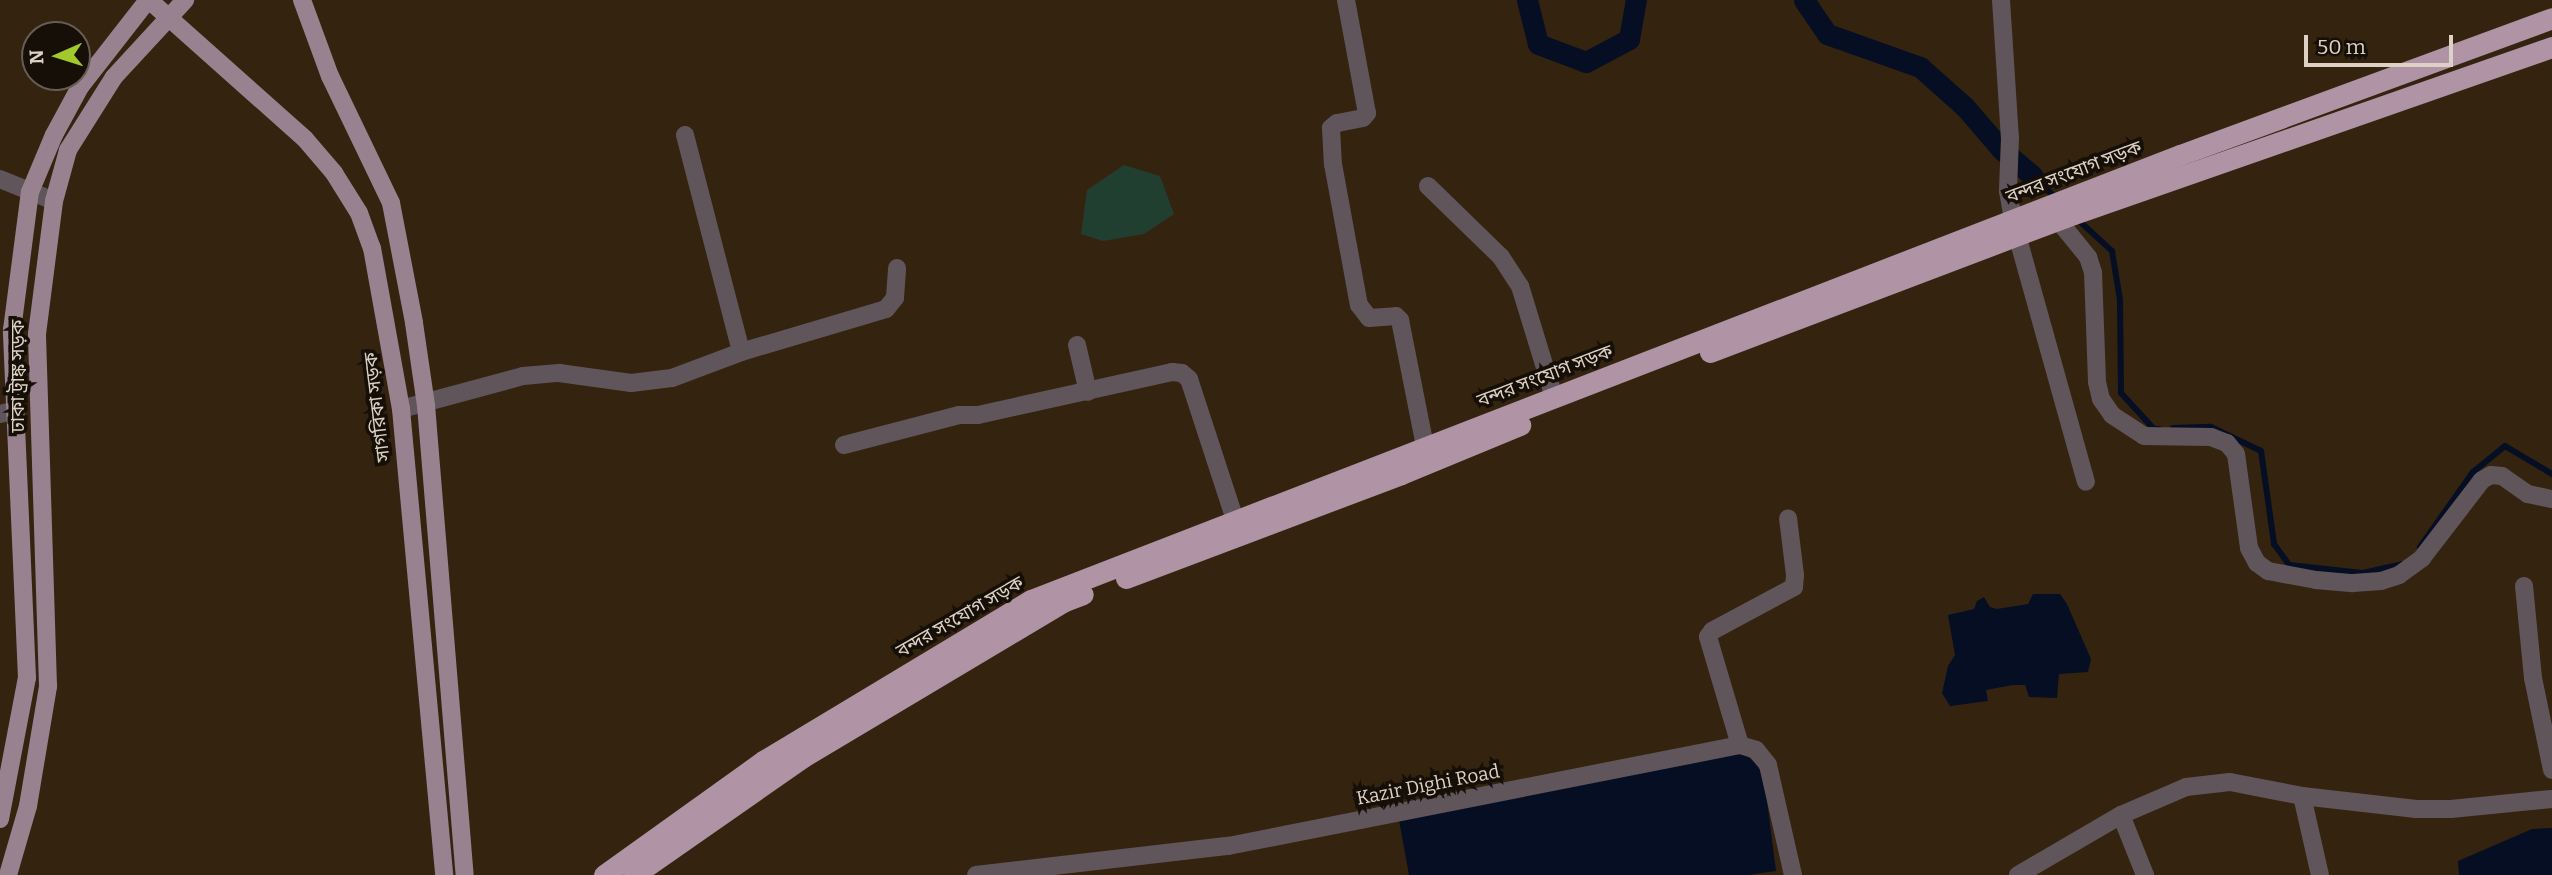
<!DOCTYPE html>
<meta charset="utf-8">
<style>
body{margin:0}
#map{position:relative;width:2552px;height:875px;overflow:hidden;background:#34240f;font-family:Bitter,"Noto Sans Bengali",serif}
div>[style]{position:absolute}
.green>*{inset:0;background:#213f31}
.water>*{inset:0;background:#050e23}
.stream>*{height:6px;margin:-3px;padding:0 3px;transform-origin:3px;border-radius:3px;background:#050e23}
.canal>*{height:21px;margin:-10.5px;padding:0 10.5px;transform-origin:10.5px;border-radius:10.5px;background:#050e23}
.minor>*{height:18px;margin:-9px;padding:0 9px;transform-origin:9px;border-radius:9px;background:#61555c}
.major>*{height:18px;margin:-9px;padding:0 9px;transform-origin:9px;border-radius:9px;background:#998290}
.highway>*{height:21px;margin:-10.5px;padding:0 10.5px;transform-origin:10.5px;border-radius:10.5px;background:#b093a5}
span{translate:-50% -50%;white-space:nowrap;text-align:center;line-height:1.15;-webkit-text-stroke:7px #160f07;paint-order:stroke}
.street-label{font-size:19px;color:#ddd1c5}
.north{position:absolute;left:21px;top:21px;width:70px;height:70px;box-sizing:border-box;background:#160f07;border:2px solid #665d53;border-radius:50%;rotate:267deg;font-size:19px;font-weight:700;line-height:28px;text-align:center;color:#ddd1c5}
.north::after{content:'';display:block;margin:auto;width:24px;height:32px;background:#a1c929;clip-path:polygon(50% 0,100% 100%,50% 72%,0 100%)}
.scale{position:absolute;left:2304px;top:35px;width:149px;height:32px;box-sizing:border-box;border:4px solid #ddd1c5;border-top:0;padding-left:9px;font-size:21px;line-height:24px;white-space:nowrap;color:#ddd1c5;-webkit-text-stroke:5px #160f07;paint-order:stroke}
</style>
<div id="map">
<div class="green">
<i style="clip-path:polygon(1124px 165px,1160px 176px,1174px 214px,1144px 234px,1103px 241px,1081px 234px,1087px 190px)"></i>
</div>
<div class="water">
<i style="clip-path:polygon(2033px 594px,2060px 594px,2067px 604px,2091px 659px,2088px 672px,2059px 674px,2057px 698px,2029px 697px,2025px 685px,2013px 685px,1986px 690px,1988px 701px,1950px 706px,1942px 693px,1948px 666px,1955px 655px,1948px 615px,1974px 609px,1977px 601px,1984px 597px,1990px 607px,1997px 609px,2028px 604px)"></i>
<i style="clip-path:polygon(1740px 750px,1763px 770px,1776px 871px,1748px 875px,1409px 875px,1399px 820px)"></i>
<i style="clip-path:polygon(2552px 828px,2552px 875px,2459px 875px,2458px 861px,2532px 829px)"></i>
</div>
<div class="stream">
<i style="left:2033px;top:176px;width:32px;rotate:44deg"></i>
<i style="left:2076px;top:218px;width:49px;rotate:42.5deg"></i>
<i style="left:2112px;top:251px;width:50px;rotate:80.7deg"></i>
<i style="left:2120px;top:300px;width:93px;rotate:89.4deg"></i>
<i style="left:2121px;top:393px;width:49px;rotate:47.5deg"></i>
<i style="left:2154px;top:429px;width:5px"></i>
<i style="left:2173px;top:428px;width:38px;rotate:-2deg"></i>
<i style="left:2211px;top:427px;width:55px;rotate:25.6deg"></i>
<i style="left:2261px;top:451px;width:94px;rotate:82deg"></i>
<i style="left:2274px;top:544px;width:26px;rotate:54deg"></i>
<i style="left:2289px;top:565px;width:74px;rotate:6.2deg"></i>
<i style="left:2363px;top:573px;width:41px;rotate:-12.7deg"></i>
<i style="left:2420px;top:547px;width:92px;rotate:-54.8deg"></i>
<i style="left:2473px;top:472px;width:41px;rotate:-39.1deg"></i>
<i style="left:2505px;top:446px;width:55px;rotate:30.8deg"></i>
</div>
<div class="canal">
<i style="left:1527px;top:0;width:45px;rotate:76deg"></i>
<i style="left:1538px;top:44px;width:51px;rotate:20.6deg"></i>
<i style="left:1586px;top:62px;width:49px;rotate:-28.1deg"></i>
<i style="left:1629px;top:39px;width:40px;rotate:-80deg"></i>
<i style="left:1804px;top:0;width:41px;rotate:55.9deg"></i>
<i style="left:1827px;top:34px;width:99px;rotate:19.5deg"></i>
<i style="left:1920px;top:67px;width:60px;rotate:41.6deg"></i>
<i style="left:1965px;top:107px;width:57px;rotate:49.3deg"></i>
<i style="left:2002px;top:150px;width:40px;rotate:40deg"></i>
</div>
<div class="minor">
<i style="left:1346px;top:0;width:115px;rotate:79.5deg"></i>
<i style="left:1367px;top:113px;width:6px;rotate:129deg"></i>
<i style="left:1363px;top:118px;width:26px;rotate:169deg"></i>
<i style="left:1337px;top:123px;width:8px;rotate:140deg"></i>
<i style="left:1331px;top:128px;width:36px;rotate:87deg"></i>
<i style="left:1333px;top:164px;width:143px;rotate:79.6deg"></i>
<i style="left:1359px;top:305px;width:16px;rotate:52deg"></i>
<i style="left:1369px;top:318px;width:27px;rotate:-4deg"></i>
<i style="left:1396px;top:316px;width:6px;rotate:45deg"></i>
<i style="left:1400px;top:320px;width:128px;rotate:78.8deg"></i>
<i style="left:2001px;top:0;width:138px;rotate:86.3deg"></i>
<i style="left:2010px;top:138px;width:53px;rotate:92.2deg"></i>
<i style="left:2008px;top:191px;width:29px;rotate:80deg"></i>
<i style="left:685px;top:135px;width:224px;rotate:75.5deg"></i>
<i style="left:0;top:179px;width:58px;rotate:22.2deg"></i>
<i style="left:1428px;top:186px;width:102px;rotate:44.2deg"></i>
<i style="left:1501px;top:257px;width:35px;rotate:57deg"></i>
<i style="left:1520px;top:286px;width:116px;rotate:73deg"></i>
<i style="left:2058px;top:220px;width:48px;rotate:51deg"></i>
<i style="left:2088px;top:257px;width:16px;rotate:72deg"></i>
<i style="left:2093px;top:272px;width:110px;rotate:87.9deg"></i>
<i style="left:2097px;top:382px;width:17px;rotate:77deg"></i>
<i style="left:2101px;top:399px;width:19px;rotate:55deg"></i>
<i style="left:2112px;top:415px;width:38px;rotate:33deg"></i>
<i style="left:2144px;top:436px;width:67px;rotate:0.9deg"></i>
<i style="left:2211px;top:437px;width:17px;rotate:21deg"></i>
<i style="left:2227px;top:443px;width:14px;rotate:51deg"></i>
<i style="left:2236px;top:454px;width:95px;rotate:82.1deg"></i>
<i style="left:2249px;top:548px;width:17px;rotate:62deg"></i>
<i style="left:2257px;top:563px;width:14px;rotate:36deg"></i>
<i style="left:2268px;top:571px;width:49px;rotate:10.6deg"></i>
<i style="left:2316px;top:580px;width:37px;rotate:5deg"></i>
<i style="left:2353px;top:583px;width:28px;rotate:-4deg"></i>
<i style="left:2381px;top:581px;width:19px;rotate:-18deg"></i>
<i style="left:2399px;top:575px;width:29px;rotate:-36deg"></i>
<i style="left:2422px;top:558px;width:98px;rotate:-52.4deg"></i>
<i style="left:2482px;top:480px;width:10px;rotate:-29deg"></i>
<i style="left:2491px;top:475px;width:11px;rotate:5deg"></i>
<i style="left:2502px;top:476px;width:32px;rotate:35deg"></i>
<i style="left:2528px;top:494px;width:25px;rotate:12deg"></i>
<i style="left:2017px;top:235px;width:256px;rotate:74.4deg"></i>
<i style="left:1077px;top:345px;width:48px;rotate:76.8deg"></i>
<i style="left:401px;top:409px;width:126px;rotate:-15.1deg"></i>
<i style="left:523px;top:376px;width:36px;rotate:-5deg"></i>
<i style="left:559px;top:373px;width:73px;rotate:7.9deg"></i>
<i style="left:631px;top:383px;width:41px;rotate:-7deg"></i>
<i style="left:672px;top:378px;width:74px;rotate:-20.6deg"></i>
<i style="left:741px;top:352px;width:151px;rotate:-16.5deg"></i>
<i style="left:886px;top:309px;width:14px;rotate:-51deg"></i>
<i style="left:895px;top:298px;width:30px;rotate:-86deg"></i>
<i style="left:0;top:414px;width:16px;rotate:-14deg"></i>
<i style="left:844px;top:445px;width:119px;rotate:-14.6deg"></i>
<i style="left:959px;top:415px;width:19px"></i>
<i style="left:978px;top:415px;width:199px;rotate:-12.5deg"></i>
<i style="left:1172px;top:372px;width:10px;rotate:6deg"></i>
<i style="left:1182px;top:373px;width:9px;rotate:41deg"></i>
<i style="left:1189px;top:379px;width:148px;rotate:71.9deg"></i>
<i style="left:2524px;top:586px;width:92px;rotate:84.4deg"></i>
<i style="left:2533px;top:678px;width:94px;rotate:78.3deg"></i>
<i style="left:1740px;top:745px;width:113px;rotate:-106.5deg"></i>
<i style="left:1708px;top:637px;width:7px;rotate:-56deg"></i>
<i style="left:1712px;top:631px;width:93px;rotate:-28.2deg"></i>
<i style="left:1794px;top:587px;width:12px;rotate:-85deg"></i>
<i style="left:1795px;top:575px;width:57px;rotate:-97deg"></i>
<i style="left:2302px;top:796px;width:81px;rotate:77.2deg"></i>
<i style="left:2121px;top:815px;width:65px;rotate:68.2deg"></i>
<i style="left:976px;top:875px;width:254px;rotate:-6.6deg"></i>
<i style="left:1228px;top:846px;width:522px;rotate:-11.16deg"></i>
<i style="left:1740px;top:745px;width:17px;rotate:17deg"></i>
<i style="left:1756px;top:750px;width:19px;rotate:51deg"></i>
<i style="left:1768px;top:765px;width:113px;rotate:77.2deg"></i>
<i style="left:2018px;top:875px;width:119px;rotate:-30.2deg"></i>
<i style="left:2121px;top:815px;width:71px;rotate:-23.3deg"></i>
<i style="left:2186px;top:787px;width:44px;rotate:-6.5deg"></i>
<i style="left:2230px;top:782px;width:73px;rotate:11deg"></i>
<i style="left:2302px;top:796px;width:115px;rotate:6.5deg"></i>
<i style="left:2416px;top:809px;width:35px"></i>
<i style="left:2451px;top:809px;width:101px;rotate:-5.7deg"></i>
</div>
<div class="major">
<i style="left:149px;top:0;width:209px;rotate:41.7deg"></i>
<i style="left:305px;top:139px;width:45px;rotate:49.5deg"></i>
<i style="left:334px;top:173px;width:47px;rotate:58deg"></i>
<i style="left:359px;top:213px;width:37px;rotate:70deg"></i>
<i style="left:372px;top:248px;width:164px;rotate:79.8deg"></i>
<i style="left:401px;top:409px;width:468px;rotate:84.7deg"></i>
<i style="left:302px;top:0;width:81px;rotate:69.8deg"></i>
<i style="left:330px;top:76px;width:141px;rotate:64.3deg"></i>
<i style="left:391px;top:203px;width:122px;rotate:79.1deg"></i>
<i style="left:414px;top:323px;width:83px;rotate:81.7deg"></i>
<i style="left:426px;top:405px;width:472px;rotate:85.3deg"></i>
<i style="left:0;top:819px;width:144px;rotate:-79.2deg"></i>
<i style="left:27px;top:678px;width:348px;rotate:-92.5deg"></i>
<i style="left:12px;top:330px;width:139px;rotate:-82.6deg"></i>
<i style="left:30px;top:192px;width:62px;rotate:-67.2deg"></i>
<i style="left:54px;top:135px;width:55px;rotate:-61.6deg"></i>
<i style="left:80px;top:87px;width:110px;rotate:-52deg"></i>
<i style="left:8px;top:875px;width:72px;rotate:-73.8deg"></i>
<i style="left:28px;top:806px;width:122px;rotate:-80.5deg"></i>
<i style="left:48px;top:686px;width:352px;rotate:-91.8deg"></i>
<i style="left:37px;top:334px;width:134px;rotate:-82.7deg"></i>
<i style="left:54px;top:201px;width:53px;rotate:-74.6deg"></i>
<i style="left:68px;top:150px;width:86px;rotate:-57.8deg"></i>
<i style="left:114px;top:77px;width:105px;rotate:-47.3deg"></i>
</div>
<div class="highway">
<i style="left:1710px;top:352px;width:380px;rotate:-20.8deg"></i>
<i style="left:2065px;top:217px;width:516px;rotate:-19.24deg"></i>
<i style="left:1126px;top:578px;width:294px;rotate:-20.7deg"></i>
<i style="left:1401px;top:474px;width:129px;rotate:-22.4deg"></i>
<i style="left:604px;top:875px;width:196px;rotate:-35.6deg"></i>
<i style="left:763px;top:761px;width:313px;rotate:-31deg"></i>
<i style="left:1031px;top:600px;width:1232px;rotate:-21.17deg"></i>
<i style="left:2180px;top:155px;width:396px;rotate:-20.2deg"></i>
<i style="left:634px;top:875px;width:206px;rotate:-34.9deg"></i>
<i style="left:803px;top:757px;width:305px;rotate:-30.8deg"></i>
<i style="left:1065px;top:601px;width:19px;rotate:-21deg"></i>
</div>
<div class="street-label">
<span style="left:2074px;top:172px;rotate:-21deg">বন্দর সংযোগ সড়ক</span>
<span style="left:18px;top:376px;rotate:-90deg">ঢাকা ট্রাঙ্ক সড়ক</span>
<span style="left:1545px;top:376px;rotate:-21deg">বন্দর সংযোগ সড়ক</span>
<span style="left:377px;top:407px;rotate:-97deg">সাগরিকা সড়ক</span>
<span style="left:960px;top:617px;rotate:-30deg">বন্দর সংযোগ সড়ক</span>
<span style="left:1428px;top:785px;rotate:-11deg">Kazir Dighi Road</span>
</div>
<div class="north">N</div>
<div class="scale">50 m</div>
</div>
